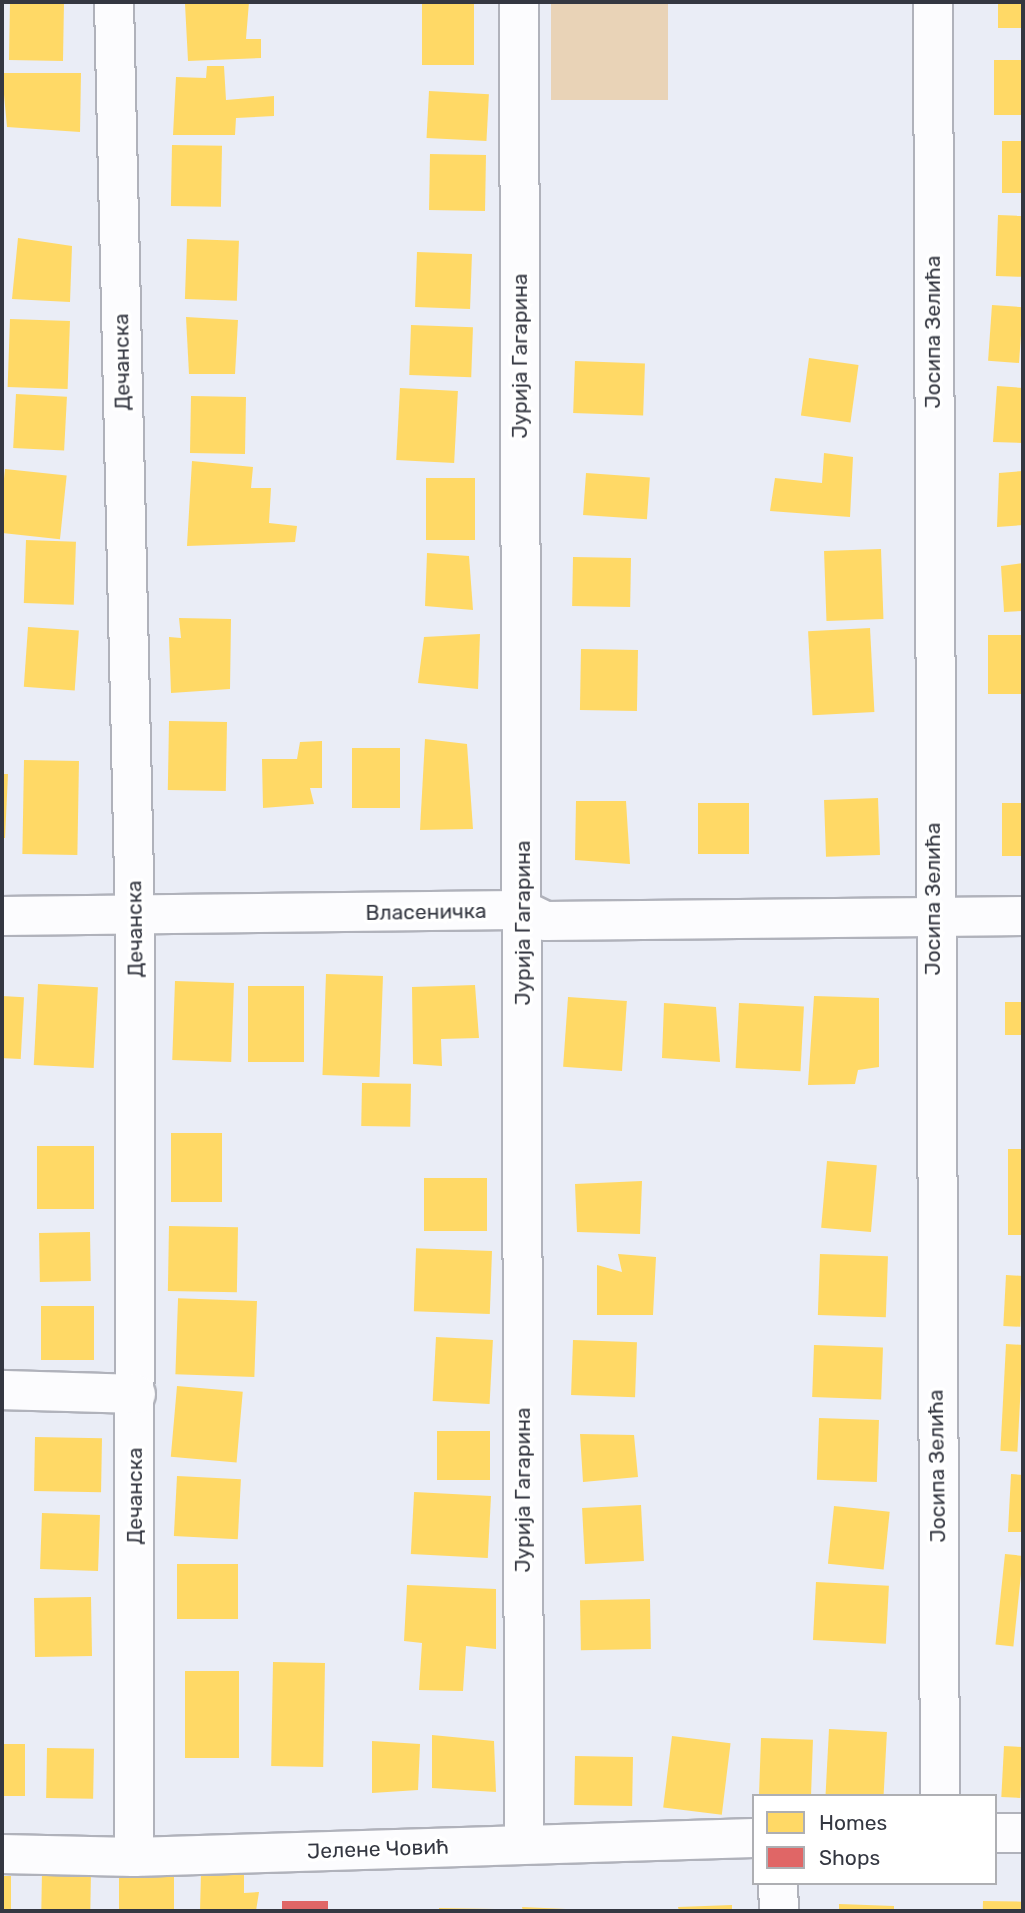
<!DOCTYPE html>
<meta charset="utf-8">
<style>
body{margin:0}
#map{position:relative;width:1025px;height:1913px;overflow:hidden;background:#eaedf6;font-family:Rubik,sans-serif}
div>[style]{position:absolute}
.green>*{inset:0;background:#e9d3b7;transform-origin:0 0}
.homes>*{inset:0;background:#ffd966;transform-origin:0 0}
.shops>*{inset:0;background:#e06666;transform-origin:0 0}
.roads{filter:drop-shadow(2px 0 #b0b2bb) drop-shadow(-2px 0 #b0b2bb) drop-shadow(0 2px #b0b2bb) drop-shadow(0 -2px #b0b2bb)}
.minor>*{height:38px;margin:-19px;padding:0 19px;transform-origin:19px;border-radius:19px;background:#fcfcfe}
span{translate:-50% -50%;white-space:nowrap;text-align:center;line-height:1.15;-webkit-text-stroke:7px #fff;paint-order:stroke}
.street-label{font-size:21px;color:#343741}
.frame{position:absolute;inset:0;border:4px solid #343741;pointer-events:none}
.legend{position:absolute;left:752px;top:1794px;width:245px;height:91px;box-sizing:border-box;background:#fff;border:2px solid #aeafb3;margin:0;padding:9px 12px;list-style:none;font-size:21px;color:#343741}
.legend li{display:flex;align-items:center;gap:14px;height:35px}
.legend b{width:35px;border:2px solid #aeafb3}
</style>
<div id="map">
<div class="green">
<i style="left:551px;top:2px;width:117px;height:98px"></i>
</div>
<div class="homes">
<i style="left:10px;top:2px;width:54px;height:58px;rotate:1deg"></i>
<i style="clip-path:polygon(249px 2px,246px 39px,261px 39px,261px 58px,188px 61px,185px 4px)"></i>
<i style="left:422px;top:2px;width:52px;height:63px"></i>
<i style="left:998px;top:2px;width:25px;height:26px"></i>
<i style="left:1023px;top:60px;width:55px;height:29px;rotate:90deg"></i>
<i style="clip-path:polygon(207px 66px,224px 66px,226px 100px,274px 96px,274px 116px,236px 118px,235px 135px,173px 135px,176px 77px,206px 78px)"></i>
<i style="clip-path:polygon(2px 73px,81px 73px,80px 132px,7px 127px)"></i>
<i style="left:429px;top:91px;width:60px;height:47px;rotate:3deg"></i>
<i style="left:1002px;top:141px;width:21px;height:52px"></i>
<i style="left:172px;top:145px;width:50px;height:61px;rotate:1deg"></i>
<i style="left:430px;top:154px;width:56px;height:56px;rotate:1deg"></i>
<i style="left:998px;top:215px;width:25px;height:61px;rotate:2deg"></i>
<i style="clip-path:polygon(18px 238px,72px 246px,70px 302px,12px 299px)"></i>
<i style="left:187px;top:239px;width:52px;height:60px;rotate:2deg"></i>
<i style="left:417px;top:252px;width:55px;height:55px;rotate:2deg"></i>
<i style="left:992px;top:305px;width:31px;height:56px;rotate:4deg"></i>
<i style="clip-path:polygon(186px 317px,238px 320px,235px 374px,189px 374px)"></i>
<i style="left:10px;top:319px;width:60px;height:68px;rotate:2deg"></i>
<i style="left:411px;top:325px;width:62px;height:50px;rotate:2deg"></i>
<i style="left:809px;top:358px;width:50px;height:58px;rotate:8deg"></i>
<i style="left:575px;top:361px;width:70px;height:52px;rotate:2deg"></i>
<i style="clip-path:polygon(997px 386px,1023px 388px,1023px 443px,993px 442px)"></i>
<i style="left:400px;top:388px;width:58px;height:72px;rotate:3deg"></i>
<i style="left:16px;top:394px;width:51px;height:54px;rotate:3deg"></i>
<i style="left:191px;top:396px;width:55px;height:57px;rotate:1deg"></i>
<i style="clip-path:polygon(824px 453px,853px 457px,850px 517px,770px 511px,775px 478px,822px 483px)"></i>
<i style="clip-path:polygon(192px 461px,253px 467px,251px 488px,271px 488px,269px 523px,297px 526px,295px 542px,187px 546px)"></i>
<i style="left:5px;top:469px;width:62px;height:64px;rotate:6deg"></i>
<i style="clip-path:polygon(1023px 471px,1023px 525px,997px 527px,999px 473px)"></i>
<i style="left:586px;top:473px;width:64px;height:42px;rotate:4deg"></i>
<i style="left:426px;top:478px;width:49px;height:62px"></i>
<i style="left:26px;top:540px;width:50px;height:63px;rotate:2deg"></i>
<i style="left:881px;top:549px;width:70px;height:57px;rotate:88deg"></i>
<i style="clip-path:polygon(427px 553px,469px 556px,473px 610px,425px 606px)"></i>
<i style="left:573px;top:557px;width:58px;height:49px;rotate:1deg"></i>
<i style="clip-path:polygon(1023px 563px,1023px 611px,1004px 612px,1001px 566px)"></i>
<i style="clip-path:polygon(179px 618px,231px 619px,230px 689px,171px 693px,169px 637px,181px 638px)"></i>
<i style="left:28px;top:627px;width:51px;height:60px;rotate:4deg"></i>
<i style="left:870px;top:628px;width:84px;height:62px;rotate:87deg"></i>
<i style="clip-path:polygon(480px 634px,478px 689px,418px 683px,424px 637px)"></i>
<i style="left:988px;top:635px;width:35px;height:59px"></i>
<i style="left:581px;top:649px;width:57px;height:61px;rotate:1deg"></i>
<i style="left:227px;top:722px;width:69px;height:58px;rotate:91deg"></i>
<i style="clip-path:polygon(425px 739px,467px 744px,473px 829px,420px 830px)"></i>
<i style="clip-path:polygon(322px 741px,322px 788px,310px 788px,314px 804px,263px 808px,262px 759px,297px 759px,300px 742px)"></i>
<i style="left:352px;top:748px;width:48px;height:60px"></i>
<i style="left:24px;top:760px;width:55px;height:94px;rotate:1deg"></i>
<i style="clip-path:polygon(2px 774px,8px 774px,5px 838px,2px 838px)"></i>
<i style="left:878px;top:798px;width:57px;height:54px;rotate:88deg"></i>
<i style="clip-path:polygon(576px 801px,626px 801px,630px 864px,575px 860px)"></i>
<i style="left:749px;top:803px;width:51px;height:51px;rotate:90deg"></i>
<i style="left:1002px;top:803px;width:21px;height:53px"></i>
<i style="left:326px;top:974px;width:57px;height:101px;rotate:2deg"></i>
<i style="left:175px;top:981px;width:59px;height:79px;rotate:2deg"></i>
<i style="left:38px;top:984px;width:60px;height:81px;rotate:3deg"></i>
<i style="clip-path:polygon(475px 985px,479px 1038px,441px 1039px,442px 1066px,413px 1064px,412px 987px)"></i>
<i style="left:248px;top:986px;width:56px;height:76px"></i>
<i style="left:2px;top:996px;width:22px;height:62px;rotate:3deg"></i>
<i style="clip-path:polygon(814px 996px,879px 998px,879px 1067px,858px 1070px,855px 1084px,808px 1085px)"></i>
<i style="left:568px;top:997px;width:59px;height:70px;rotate:4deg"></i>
<i style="left:1005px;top:1002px;width:18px;height:33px"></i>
<i style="clip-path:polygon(664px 1003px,716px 1007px,720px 1062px,662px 1058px)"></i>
<i style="left:739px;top:1003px;width:65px;height:65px;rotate:3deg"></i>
<i style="left:362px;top:1083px;width:49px;height:43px;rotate:1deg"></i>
<i style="left:171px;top:1133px;width:51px;height:69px"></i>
<i style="left:37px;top:1146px;width:57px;height:63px"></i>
<i style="left:1008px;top:1149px;width:15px;height:86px"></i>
<i style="left:827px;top:1161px;width:50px;height:67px;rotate:5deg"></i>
<i style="left:424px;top:1178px;width:63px;height:53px"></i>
<i style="clip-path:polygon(642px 1181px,640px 1234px,577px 1232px,575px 1184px)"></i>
<i style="left:169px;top:1226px;width:69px;height:65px;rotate:1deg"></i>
<i style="left:90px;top:1232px;width:49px;height:51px;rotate:89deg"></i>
<i style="left:492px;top:1251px;width:63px;height:76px;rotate:92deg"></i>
<i style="clip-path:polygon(618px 1254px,656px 1257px,653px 1315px,597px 1315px,597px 1265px,622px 1272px)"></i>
<i style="left:820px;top:1254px;width:68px;height:61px;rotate:2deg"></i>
<i style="left:1006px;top:1275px;width:17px;height:51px;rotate:3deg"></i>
<i style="left:257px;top:1301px;width:76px;height:79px;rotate:92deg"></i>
<i style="left:41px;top:1306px;width:53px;height:54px"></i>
<i style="left:436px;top:1337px;width:57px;height:64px;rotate:3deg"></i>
<i style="left:573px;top:1340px;width:64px;height:55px;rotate:2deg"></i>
<i style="left:1006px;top:1344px;width:17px;height:107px;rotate:3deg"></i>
<i style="left:814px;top:1345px;width:69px;height:52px;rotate:2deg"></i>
<i style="left:177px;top:1386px;width:66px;height:71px;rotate:5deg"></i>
<i style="left:879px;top:1420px;width:62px;height:60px;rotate:92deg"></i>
<i style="left:437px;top:1431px;width:53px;height:49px"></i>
<i style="clip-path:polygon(580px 1434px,634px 1435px,638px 1477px,583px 1482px)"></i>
<i style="left:35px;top:1437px;width:67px;height:54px;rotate:1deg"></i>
<i style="clip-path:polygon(1011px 1474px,1023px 1475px,1023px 1532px,1008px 1532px)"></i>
<i style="left:177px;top:1476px;width:64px;height:60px;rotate:3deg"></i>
<i style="left:491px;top:1496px;width:62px;height:77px;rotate:93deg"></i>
<i style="left:641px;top:1505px;width:56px;height:59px;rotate:87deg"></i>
<i style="left:834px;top:1506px;width:56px;height:58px;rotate:6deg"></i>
<i style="left:42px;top:1513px;width:58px;height:56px;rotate:2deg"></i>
<i style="left:1005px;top:1554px;width:18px;height:91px;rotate:6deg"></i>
<i style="left:177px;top:1564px;width:61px;height:55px"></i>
<i style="left:816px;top:1582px;width:73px;height:58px;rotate:3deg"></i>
<i style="clip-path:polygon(407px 1585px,496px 1589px,496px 1649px,466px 1646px,463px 1691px,419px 1690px,422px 1643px,404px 1641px)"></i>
<i style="left:91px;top:1597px;width:59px;height:57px;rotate:89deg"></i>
<i style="left:650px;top:1599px;width:50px;height:70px;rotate:89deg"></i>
<i style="left:325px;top:1663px;width:104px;height:52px;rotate:91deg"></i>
<i style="left:239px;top:1671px;width:87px;height:54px;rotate:90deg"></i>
<i style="left:829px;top:1729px;width:58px;height:67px;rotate:3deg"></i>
<i style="clip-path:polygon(432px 1735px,494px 1741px,496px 1792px,432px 1788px)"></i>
<i style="left:672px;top:1736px;width:59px;height:72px;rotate:7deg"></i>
<i style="left:761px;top:1738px;width:52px;height:58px;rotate:2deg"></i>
<i style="clip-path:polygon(372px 1741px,420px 1744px,418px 1790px,372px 1793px)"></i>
<i style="left:2px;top:1744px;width:23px;height:52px"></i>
<i style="left:1004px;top:1746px;width:19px;height:51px;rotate:3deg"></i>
<i style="left:47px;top:1748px;width:47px;height:50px;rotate:1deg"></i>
<i style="left:575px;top:1756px;width:58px;height:49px;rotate:1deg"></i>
<i style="left:42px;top:1871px;width:49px;height:40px;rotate:1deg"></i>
<i style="left:174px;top:1871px;width:40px;height:55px;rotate:90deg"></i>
<i style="clip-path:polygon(244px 1872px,244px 1893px,259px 1892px,256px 1911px,200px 1911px,201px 1873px)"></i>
<i style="left:2px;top:1876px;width:9px;height:35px"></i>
<i style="left:983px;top:1901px;width:40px;height:10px;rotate:1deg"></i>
<i style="clip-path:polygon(839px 1904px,894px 1906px,894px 1911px,839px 1911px)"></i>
<i style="clip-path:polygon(732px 1905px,732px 1911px,679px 1911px,678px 1907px)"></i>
<i style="clip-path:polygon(522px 1907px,566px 1909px,566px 1911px,523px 1911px)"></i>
<i style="clip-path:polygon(439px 1908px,495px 1909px,495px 1911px,439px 1911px)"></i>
</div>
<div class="shops">
<i style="left:328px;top:1901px;width:10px;height:46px;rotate:90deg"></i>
</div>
<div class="roads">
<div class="minor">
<i style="left:114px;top:2px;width:917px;rotate:88.69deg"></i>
<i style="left:135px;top:919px;width:938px;rotate:90.06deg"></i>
<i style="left:519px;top:2px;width:1842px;rotate:89.84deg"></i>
<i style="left:933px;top:2px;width:1794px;rotate:89.78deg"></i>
<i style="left:2px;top:916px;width:521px;rotate:-0.66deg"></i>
<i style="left:523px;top:910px;width:25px;rotate:26deg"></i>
<i style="left:546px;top:921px;width:477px;rotate:-0.6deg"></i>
<i style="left:2px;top:1390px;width:134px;rotate:1.7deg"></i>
<i style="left:995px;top:1833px;width:28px"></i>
<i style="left:2px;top:1854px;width:132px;rotate:1.3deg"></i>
<i style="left:134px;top:1857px;width:620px;rotate:-1.76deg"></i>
<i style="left:778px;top:1883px;width:28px;rotate:88deg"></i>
</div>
</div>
<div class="street-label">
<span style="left:933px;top:332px;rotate:-90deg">Јосипа Зелића</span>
<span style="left:520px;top:356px;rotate:-90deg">Јурија Гагарина</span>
<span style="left:122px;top:362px;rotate:-91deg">Дечанска</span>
<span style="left:933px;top:899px;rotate:-90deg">Јосипа Зелића</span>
<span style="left:426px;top:912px;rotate:-1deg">Власеничка</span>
<span style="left:523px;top:923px;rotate:-90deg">Јурија Гагарина</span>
<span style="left:135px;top:929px;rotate:-91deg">Дечанска</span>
<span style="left:937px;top:1466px;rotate:-91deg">Јосипа Зелића</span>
<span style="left:523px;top:1490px;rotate:-90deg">Јурија Гагарина</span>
<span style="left:135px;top:1496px;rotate:-90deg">Дечанска</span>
<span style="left:378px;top:1849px;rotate:-2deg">Јелене Човић</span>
</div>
<div class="frame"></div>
<ul class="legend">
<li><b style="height:19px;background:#ffd966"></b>Homes</li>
<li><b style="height:19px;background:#e06666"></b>Shops</li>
</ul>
</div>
